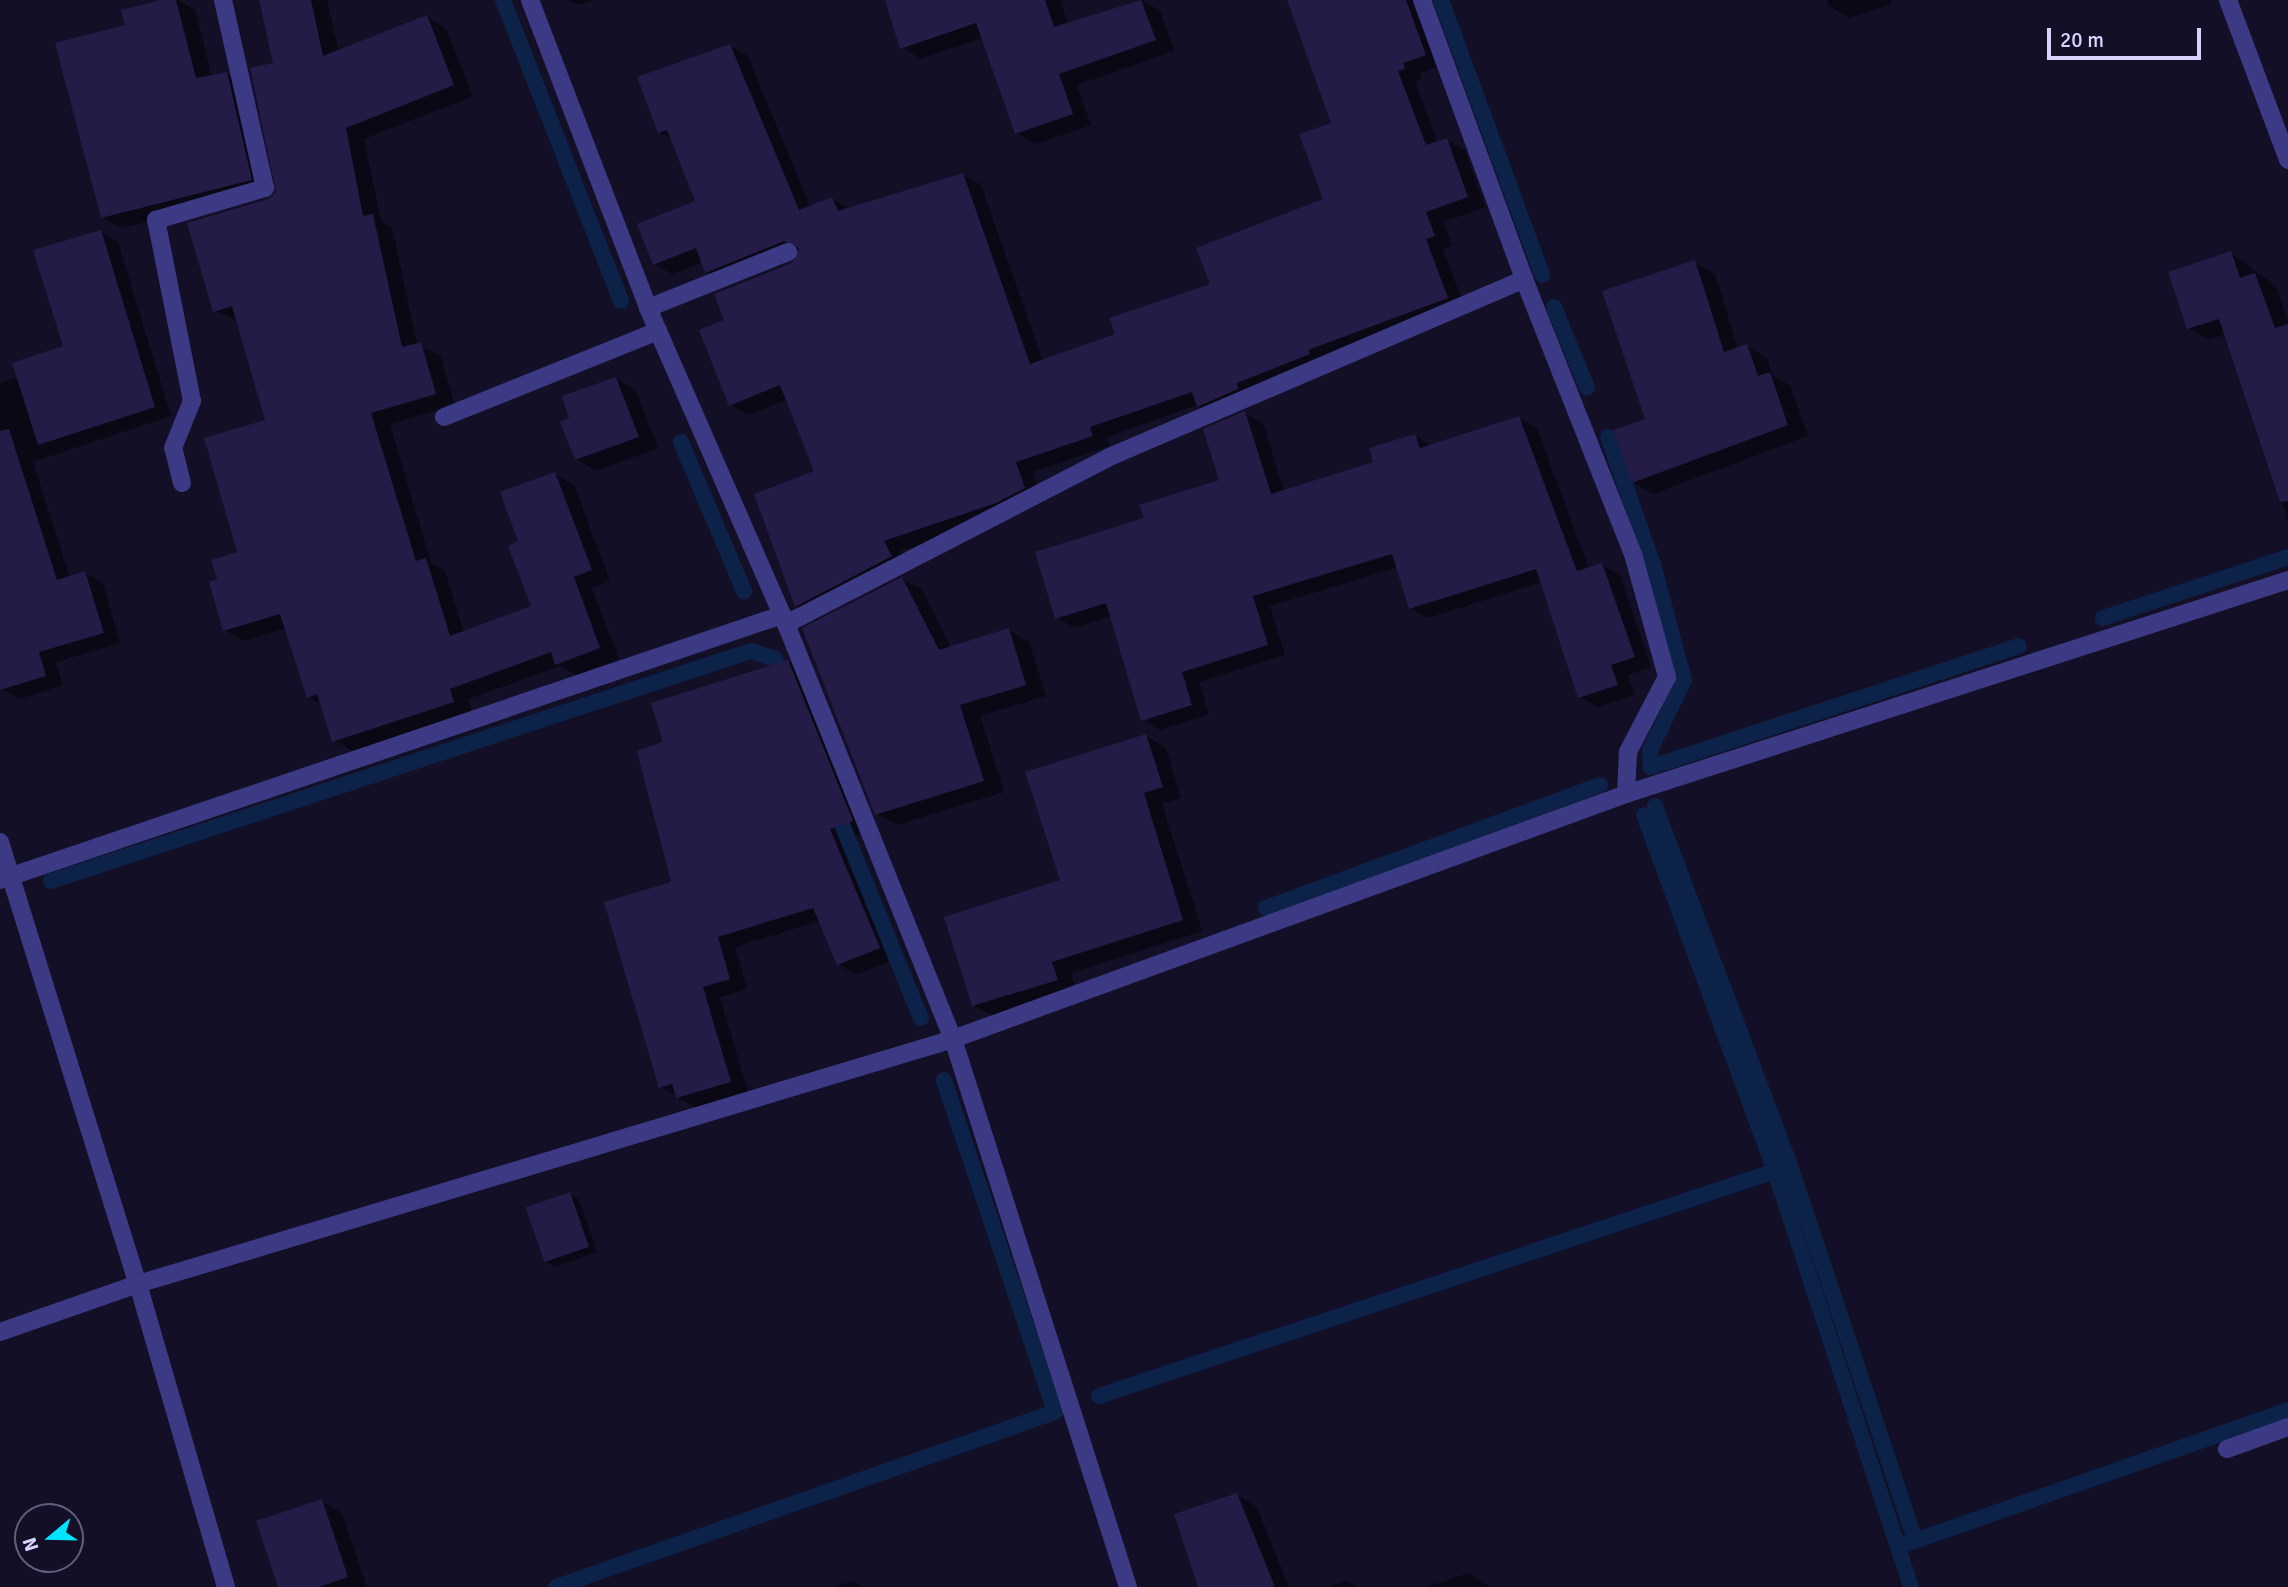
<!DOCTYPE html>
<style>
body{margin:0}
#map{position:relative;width:2288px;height:1587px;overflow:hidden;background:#130f26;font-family:Signika,sans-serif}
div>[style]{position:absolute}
.shadow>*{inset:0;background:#0007}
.stream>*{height:16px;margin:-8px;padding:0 8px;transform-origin:8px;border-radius:8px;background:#0c2248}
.building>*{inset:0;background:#241b47;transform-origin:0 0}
.minor>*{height:18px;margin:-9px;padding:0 9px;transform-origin:9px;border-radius:9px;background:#3d3a85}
span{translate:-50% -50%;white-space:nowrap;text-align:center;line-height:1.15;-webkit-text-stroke:6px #130f26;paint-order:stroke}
.north{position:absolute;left:14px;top:1503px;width:70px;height:70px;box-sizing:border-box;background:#130f26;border:2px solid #625e7d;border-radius:50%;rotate:251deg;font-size:19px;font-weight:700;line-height:28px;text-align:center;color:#d9d4ff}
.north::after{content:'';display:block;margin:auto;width:24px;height:32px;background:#00e5ff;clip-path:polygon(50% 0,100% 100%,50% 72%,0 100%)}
.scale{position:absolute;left:2047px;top:28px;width:154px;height:32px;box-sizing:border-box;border:4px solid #d9d4ff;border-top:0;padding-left:9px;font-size:21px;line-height:24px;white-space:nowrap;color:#d9d4ff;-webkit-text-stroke:5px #130f26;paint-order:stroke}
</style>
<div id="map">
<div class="shadow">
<i style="clip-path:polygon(167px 0,178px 0,195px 10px,212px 77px,227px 74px,247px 86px,271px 191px,122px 228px,102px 217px,127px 26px)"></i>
<i style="clip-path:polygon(261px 0,327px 0,339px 52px,427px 17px,446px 28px,473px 96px,364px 139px,381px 221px,392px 227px,417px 344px,440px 355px,455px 405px,390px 424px,431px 563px,445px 571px,464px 633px,533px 607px,520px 542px,555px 474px,574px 485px,610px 581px,592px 588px,619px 659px,576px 675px,561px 666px,468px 699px,472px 713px,353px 751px,334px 740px,322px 705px,308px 697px,286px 628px,244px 641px,225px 630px,219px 580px,240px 554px,267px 421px,238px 321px,215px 311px,269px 200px,278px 192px,275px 64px)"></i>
<i style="clip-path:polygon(569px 0,594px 0,578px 5px)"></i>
<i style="clip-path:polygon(887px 0,1060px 0,1068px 24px,1141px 0,1160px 11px,1175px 51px,1077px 85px,1091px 125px,1036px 144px,1017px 133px,985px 43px,979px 39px,921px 59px,902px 47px)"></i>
<i style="clip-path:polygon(1311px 0,1419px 0,1443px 65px,1420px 73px,1422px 79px,1415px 81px,1438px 143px,1447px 140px,1465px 150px,1485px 207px,1443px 222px,1452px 246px,1443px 249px,1465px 308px,1216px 416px,1197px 405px,1107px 437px,1110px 446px,1033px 472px,1042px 498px,1014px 512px,901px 551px,909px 567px,814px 616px,796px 606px,816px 472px,788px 399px,748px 415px,731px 405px,726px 321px,794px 264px,799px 252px,725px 282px,707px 272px,703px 262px,672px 274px,654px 264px,697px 202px,672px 139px,659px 132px,730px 46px,748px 56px,810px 207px,832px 199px,850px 209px,963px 175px,981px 185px,1043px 361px,1117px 335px,1212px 285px,1326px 200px,1333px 124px)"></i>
<i style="clip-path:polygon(1827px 0,1890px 0,1892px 4px,1849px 18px,1829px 6px)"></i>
<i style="clip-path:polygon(101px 232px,118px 242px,171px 416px,33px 462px,70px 578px,85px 573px,103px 583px,120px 643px,56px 662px,63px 685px,20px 699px,2px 689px,0 680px,0 383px,18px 377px,65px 347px)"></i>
<i style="clip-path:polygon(2231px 253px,2276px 286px,2288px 322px,2288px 521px,2226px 334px,2209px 340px,2189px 328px)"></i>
<i style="clip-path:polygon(1694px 262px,1715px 274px,1738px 349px,1747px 346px,1767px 358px,1773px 376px,1790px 385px,1808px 436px,1653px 494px,1633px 482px)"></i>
<i style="clip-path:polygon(616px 378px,636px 390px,658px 448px,596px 471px,576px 459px,571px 419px)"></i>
<i style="clip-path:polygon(1245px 413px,1263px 423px,1284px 492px,1375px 463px,1415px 436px,1432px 446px,1519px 418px,1537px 428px,1589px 569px,1602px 565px,1620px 575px,1651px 667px,1628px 675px,1635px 695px,1598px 707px,1580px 697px,1542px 582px,1428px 618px,1410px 608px,1398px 567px,1270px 606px,1285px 655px,1199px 682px,1209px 714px,1160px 730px,1142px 719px,1112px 616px,1075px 628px,1057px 618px,1146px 519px,1221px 481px)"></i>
<i style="clip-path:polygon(902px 579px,922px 590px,951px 648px,1008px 630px,1029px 642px,1046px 696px,980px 716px,1004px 792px,897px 825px,876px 813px)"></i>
<i style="clip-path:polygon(788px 661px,806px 672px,870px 831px,847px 839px,897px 958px,856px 975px,838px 964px,820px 921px,735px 947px,747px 989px,720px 997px,748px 1092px,696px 1108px,661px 1087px,673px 884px,665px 743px)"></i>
<i style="clip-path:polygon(1146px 736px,1166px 748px,1181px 798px,1162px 804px,1202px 931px,1071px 973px,1076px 991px,993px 1016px,973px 1005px,1062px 881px)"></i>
<i style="clip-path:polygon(569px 1194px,579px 1200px,597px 1252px,555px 1267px,545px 1261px)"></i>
<i style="clip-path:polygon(1237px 1495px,1257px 1507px,1289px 1587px,1200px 1587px)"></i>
<i style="clip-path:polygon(321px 1501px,342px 1513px,367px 1587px,280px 1587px)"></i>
<i style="clip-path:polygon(1469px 1573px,1490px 1587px,1426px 1587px)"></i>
<i style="clip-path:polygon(853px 1581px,864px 1587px,834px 1587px)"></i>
<i style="clip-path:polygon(1346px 1581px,1356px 1587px,1328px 1587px)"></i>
</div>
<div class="stream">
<i style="left:503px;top:0;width:323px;rotate:68.6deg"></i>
<i style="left:1441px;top:0;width:293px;rotate:69.8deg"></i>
<i style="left:1554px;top:307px;width:87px;rotate:67.8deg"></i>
<i style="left:1608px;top:437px;width:135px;rotate:70.5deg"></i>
<i style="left:1653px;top:564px;width:120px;rotate:75deg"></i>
<i style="left:1684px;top:680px;width:78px;rotate:115.9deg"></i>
<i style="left:1650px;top:750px;width:17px;rotate:87deg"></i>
<i style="left:1651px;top:767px;width:387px;rotate:-18.2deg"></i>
<i style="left:681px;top:442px;width:162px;rotate:67.1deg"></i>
<i style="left:2103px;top:618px;width:193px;rotate:-18.2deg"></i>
<i style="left:834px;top:805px;width:230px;rotate:67.8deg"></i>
<i style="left:1655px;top:806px;width:384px;rotate:69.4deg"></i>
<i style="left:1790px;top:1166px;width:394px;rotate:71.5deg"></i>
<i style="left:1644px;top:815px;width:379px;rotate:69.8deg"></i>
<i style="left:1775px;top:1171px;width:438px;rotate:71.9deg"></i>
<i style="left:51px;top:881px;width:737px;rotate:-18.19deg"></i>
<i style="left:751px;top:651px;width:25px;rotate:18deg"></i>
<i style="left:775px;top:659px;width:27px;rotate:68deg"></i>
<i style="left:1266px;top:908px;width:356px;rotate:-20.2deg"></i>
<i style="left:1099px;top:1396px;width:712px;rotate:-18.41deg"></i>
<i style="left:1906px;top:1544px;width:405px;rotate:-19.3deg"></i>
<i style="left:556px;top:1587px;width:529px;rotate:-19.33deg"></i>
<i style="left:1055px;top:1412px;width:350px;rotate:-108.5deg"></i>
</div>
<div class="building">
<i style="clip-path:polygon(160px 0,176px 0,196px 78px,227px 72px,252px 180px,101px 218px,55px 43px,125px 25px,121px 10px)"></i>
<i style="clip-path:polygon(259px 0,311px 0,323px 56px,427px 15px,454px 85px,346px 128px,363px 216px,373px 214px,402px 347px,421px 342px,436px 394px,371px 413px,416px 561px,426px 558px,450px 636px,531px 606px,508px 546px,518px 541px,500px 492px,555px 472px,592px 570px,574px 577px,600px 648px,555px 665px,551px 652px,450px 689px,454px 702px,332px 742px,317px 694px,307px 698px,280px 614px,223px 631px,209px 582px,217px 579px,211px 560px,237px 552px,204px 438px,265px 420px,232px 306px,213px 312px,187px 223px,268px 199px,276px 192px,250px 68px,273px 63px)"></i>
<i style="clip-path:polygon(885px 0,1045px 0,1054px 27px,1141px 0,1156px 40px,1059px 74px,1073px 114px,1015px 134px,976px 23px,900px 49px)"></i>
<i style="clip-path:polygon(1287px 0,1406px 0,1426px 55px,1403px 63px,1405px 69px,1398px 71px,1426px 145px,1447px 138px,1468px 197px,1426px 212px,1435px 236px,1426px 239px,1448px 298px,1308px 350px,1310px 354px,1237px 383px,1238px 389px,1197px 407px,1192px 392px,1090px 427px,1093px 436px,1016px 462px,1025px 488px,996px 503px,884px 541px,892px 556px,795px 607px,754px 494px,814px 471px,780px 385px,729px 406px,699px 330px,724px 320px,714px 294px,792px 263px,799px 248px,784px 241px,705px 273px,696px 248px,653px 265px,637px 224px,695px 201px,667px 130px,658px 133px,637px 77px,730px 44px,799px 210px,832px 197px,838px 211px,963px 173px,1030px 364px,1115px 334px,1109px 318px,1210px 284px,1196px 248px,1323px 199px,1299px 134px,1331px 123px)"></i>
<i style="clip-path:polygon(101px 230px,155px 407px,38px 445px,12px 363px,63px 346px,33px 250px)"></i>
<i style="clip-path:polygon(2231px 251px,2240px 278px,2255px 273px,2275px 328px,2288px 324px,2288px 501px,2280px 502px,2219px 319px,2187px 329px,2168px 272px)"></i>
<i style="clip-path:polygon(1695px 260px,1724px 352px,1747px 344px,1758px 376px,1770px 372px,1788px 425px,1632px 483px,1613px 430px,1645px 419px,1602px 291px)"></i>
<i style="clip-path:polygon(616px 377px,639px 437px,575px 460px,560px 422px,569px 418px,562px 396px)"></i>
<i style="clip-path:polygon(1245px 411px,1271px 494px,1373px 462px,1369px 448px,1415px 434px,1420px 448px,1519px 416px,1577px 571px,1602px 563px,1635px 657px,1611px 665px,1618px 685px,1578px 698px,1536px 569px,1409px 609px,1392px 554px,1253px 596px,1268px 645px,1182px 672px,1192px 705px,1141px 721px,1106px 603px,1055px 619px,1035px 552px,1144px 518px,1139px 505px,1219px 480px,1203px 429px)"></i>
<i style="clip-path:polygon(9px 429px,57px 580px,85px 571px,104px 633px,39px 652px,46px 676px,0 690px,0 431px)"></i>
<i style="clip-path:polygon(902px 577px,939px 650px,1009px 628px,1026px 685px,960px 705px,984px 781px,875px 815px,802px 628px)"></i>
<i style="clip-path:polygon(788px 660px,853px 821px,830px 829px,880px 948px,837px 965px,813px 908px,718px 937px,730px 979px,703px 987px,731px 1082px,676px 1098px,672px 1084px,659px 1088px,604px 902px,671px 882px,637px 751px,663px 742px,651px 703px)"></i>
<i style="clip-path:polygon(1146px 734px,1163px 787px,1144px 793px,1183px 920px,1052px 962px,1058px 980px,972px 1006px,944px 917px,1060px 880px,1025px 772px)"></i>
<i style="left:570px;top:1192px;width:58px;height:47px;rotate:71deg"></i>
<i style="clip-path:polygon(1237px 1493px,1275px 1587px,1198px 1587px,1174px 1514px)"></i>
<i style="clip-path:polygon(322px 1499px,348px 1577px,319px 1587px,278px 1587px,256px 1521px)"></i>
</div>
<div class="minor">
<i style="left:530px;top:0;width:330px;rotate:69deg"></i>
<i style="left:648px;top:308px;width:345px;rotate:66.4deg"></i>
<i style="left:786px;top:624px;width:447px;rotate:68.1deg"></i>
<i style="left:953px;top:1039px;width:575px;rotate:72.29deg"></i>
<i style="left:1422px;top:0;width:297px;rotate:69.9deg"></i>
<i style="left:1524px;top:279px;width:296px;rotate:68.4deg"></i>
<i style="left:1633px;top:554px;width:128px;rotate:74.5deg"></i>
<i style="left:1667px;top:677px;width:85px;rotate:117.5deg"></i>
<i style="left:1628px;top:752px;width:42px;rotate:92.7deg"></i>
<i style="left:2228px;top:0;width:171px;rotate:69.4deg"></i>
<i style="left:648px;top:308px;width:151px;rotate:-21.8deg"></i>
<i style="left:444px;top:417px;width:231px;rotate:-21.9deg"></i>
<i style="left:182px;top:483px;width:36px;rotate:-104deg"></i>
<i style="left:173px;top:448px;width:51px;rotate:-68deg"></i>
<i style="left:192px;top:401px;width:185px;rotate:-101.2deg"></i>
<i style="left:156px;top:220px;width:114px;rotate:-16.4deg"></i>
<i style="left:265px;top:188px;width:193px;rotate:-102.6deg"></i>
<i style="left:786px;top:624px;width:361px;rotate:-27.3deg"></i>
<i style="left:1107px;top:458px;width:454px;rotate:-23.2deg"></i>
<i style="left:0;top:842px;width:463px;rotate:72.7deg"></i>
<i style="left:138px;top:1284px;width:316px;rotate:73.8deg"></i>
<i style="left:0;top:880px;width:826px;rotate:-18.72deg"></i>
<i style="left:0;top:1332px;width:146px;rotate:-19.2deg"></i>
<i style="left:138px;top:1284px;width:851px;rotate:-16.73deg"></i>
<i style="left:953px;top:1039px;width:716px;rotate:-20deg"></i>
<i style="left:1626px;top:794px;width:696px;rotate:-17.91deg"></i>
<i style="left:2227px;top:1449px;width:65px;rotate:-19.8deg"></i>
</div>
<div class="north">N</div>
<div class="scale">20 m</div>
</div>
